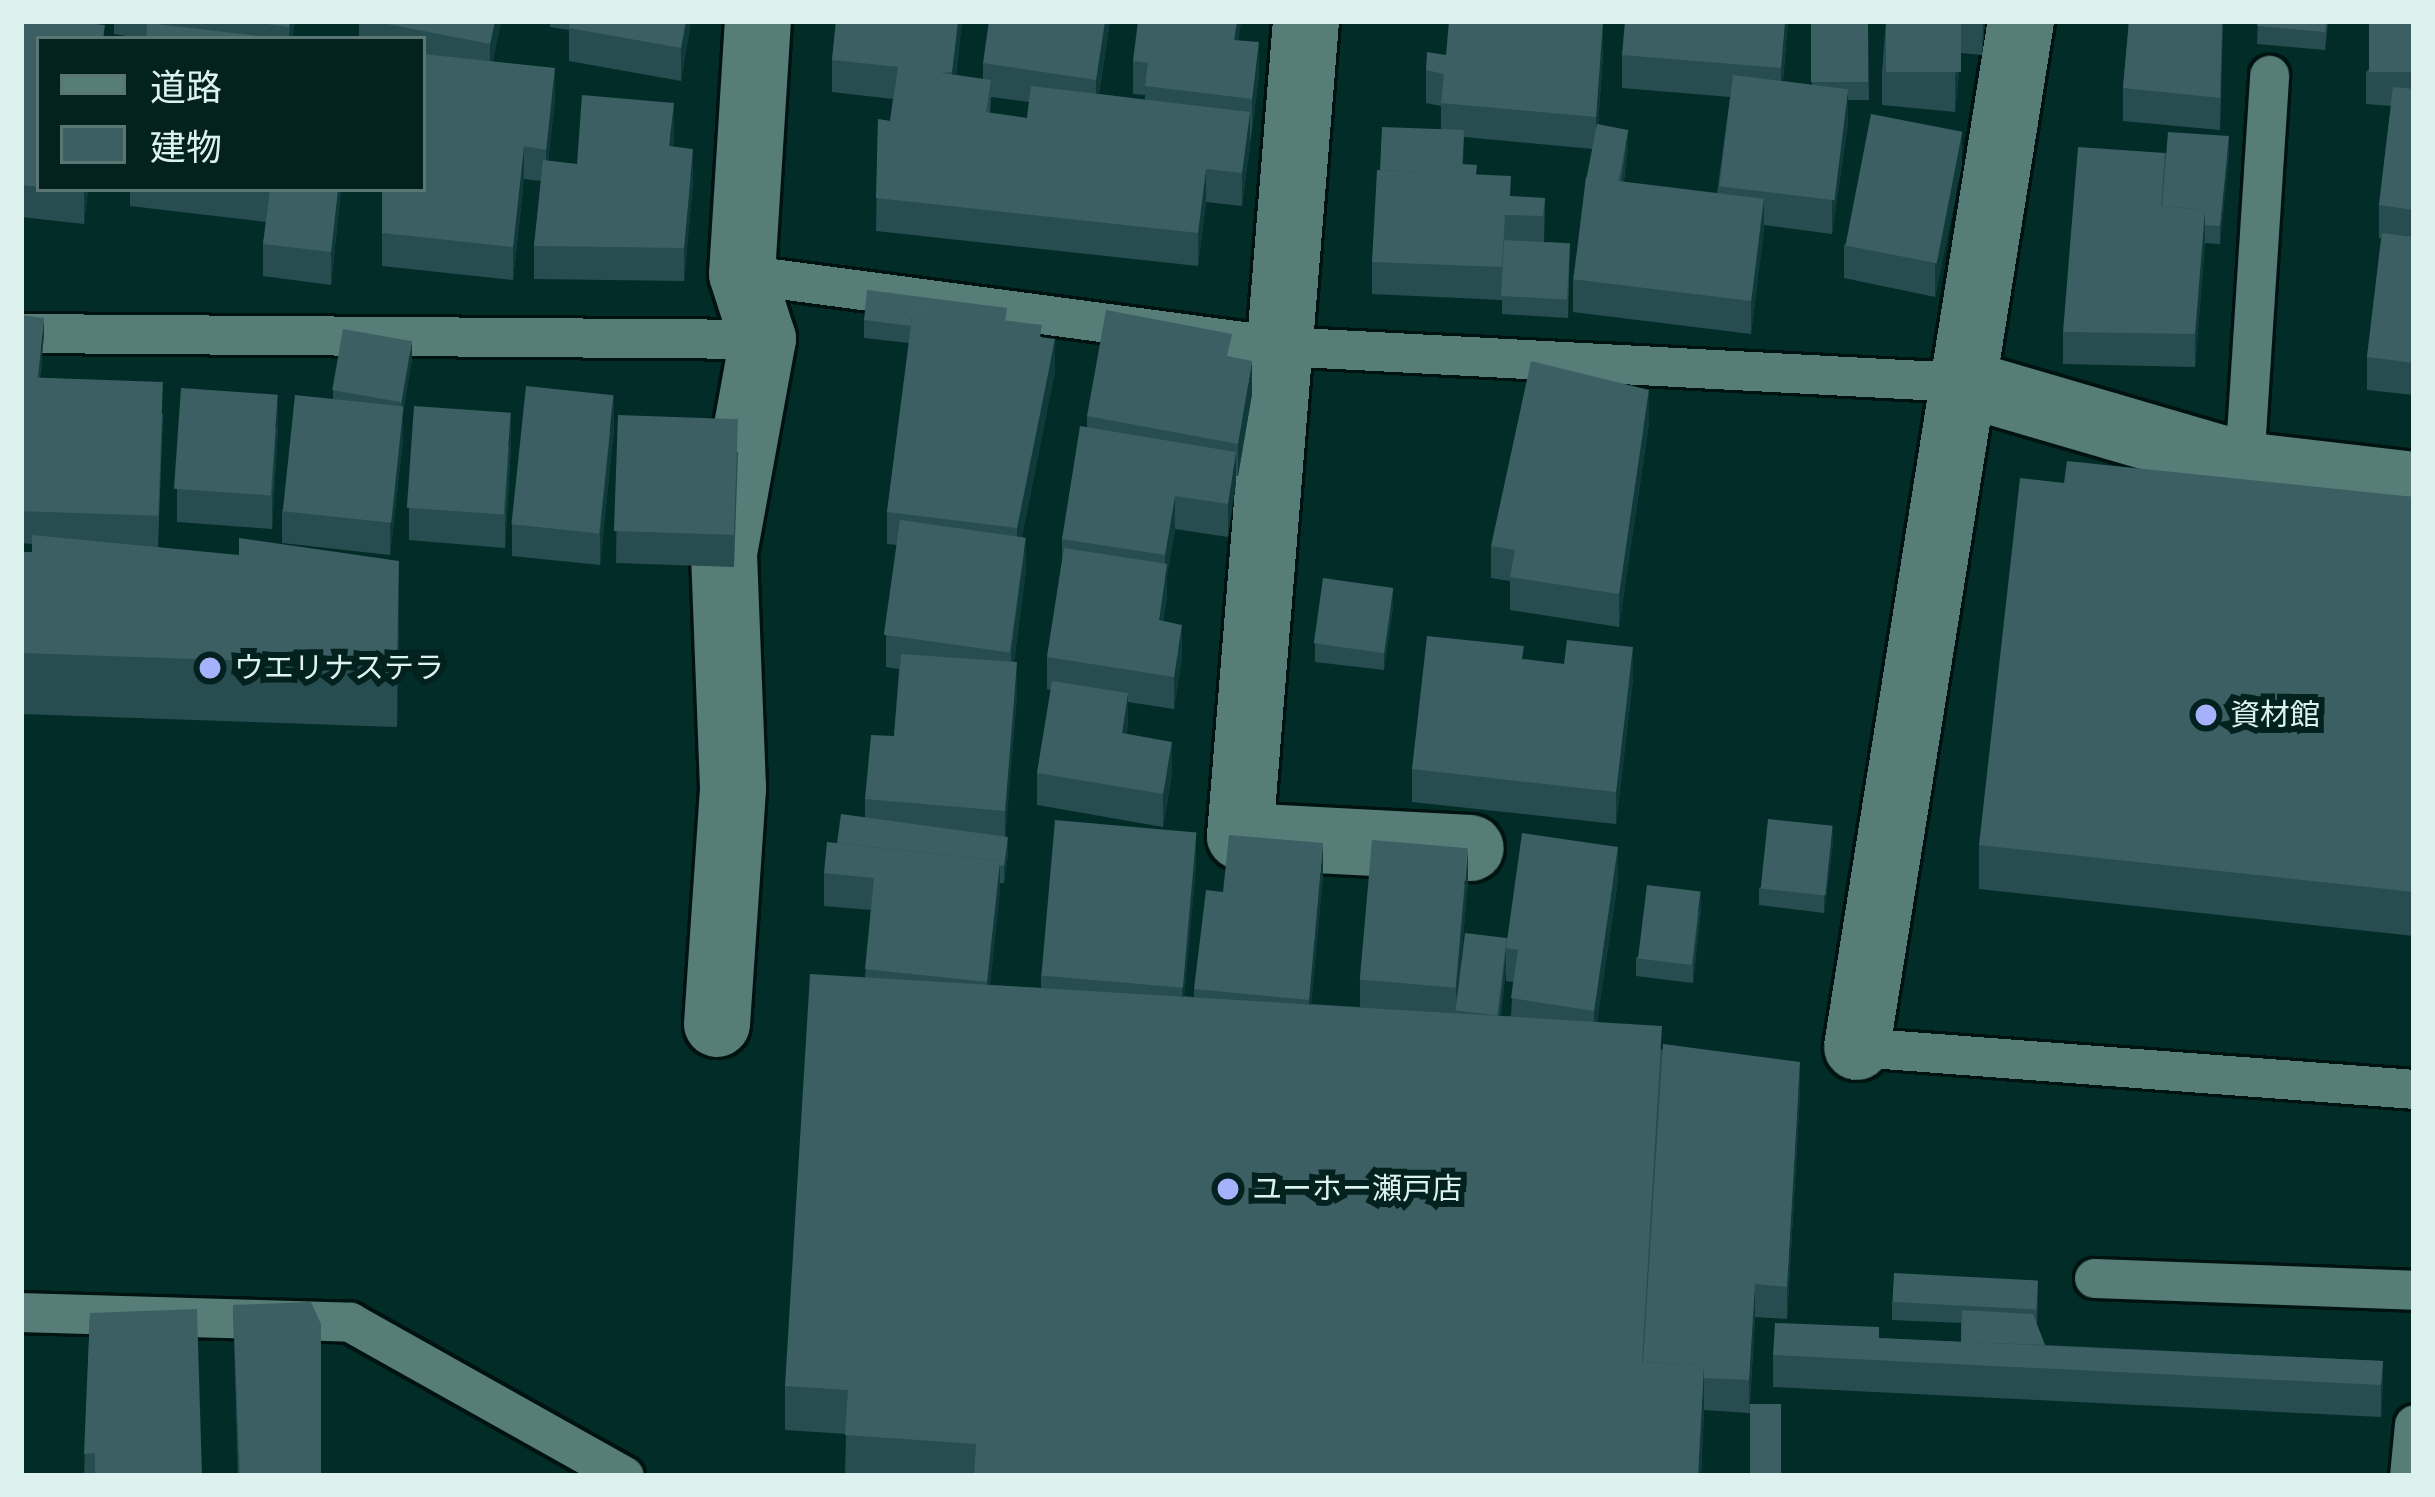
<!DOCTYPE html>
<meta charset="utf-8">
<style>
body{margin:0}
#map{position:relative;width:2435px;height:1497px;overflow:hidden;background:#022c28;font-family:"DM Sans","Noto Sans JP",sans-serif}
div>[style]{position:absolute}
.roads{filter:drop-shadow(3px 0 #001310) drop-shadow(-3px 0 #001310) drop-shadow(0 3px #001310) drop-shadow(0 -3px #001310)}
.service>*{height:39px;margin:-19.5px;padding:0 19.5px;transform-origin:19.5px;border-radius:19.5px;background:#567d78}
.minor>*{height:66px;margin:-33px;padding:0 33px;transform-origin:33px;border-radius:33px;background:#567d78}
.wall>*{inset:0;background:#284d51}
.shaded-wall>*{inset:0;background:#103939}
.building>*{inset:0;background:#3b5f62;transform-origin:0 0}
.dots>*{width:33px;height:33px;translate:-50% -50%;box-sizing:border-box;border:6px solid #03211e;border-radius:50%}
span{translate:-50% -50%;white-space:nowrap;text-align:center;line-height:1.15;-webkit-text-stroke:12px #03211e;paint-order:stroke}
.poi-label{font-size:30px;color:#ddf2ef}
.left{translate:0 -50%;text-align:left}
.frame{position:absolute;inset:0;border:24px solid #ddf2ef;pointer-events:none}
.legend{position:absolute;left:36px;top:36px;width:390px;height:156px;box-sizing:border-box;background:#03211e;border:3px solid #5a7572;margin:0;padding:15px 21px;list-style:none;font-size:36px;color:#ddf2ef}
.legend li{display:flex;align-items:center;gap:24px;height:60px}
.legend b{width:60px;border:3px solid #5a7572}
</style>
<div id="map">
<div class="roads">
<div class="service">
<i style="left:742px;top:274px;width:543px;rotate:7.62deg"></i>
<i style="left:1280px;top:346px;width:681px;rotate:3.03deg"></i>
<i style="left:21px;top:333px;width:742px;rotate:0.46deg"></i>
<i style="left:2244px;top:465px;width:391px;rotate:-86.3deg"></i>
<i style="left:1857px;top:1047px;width:559px;rotate:4.31deg"></i>
<i style="left:2094px;top:1278px;width:320px;rotate:2.1deg"></i>
<i style="left:21px;top:1312px;width:329px;rotate:1.7deg"></i>
<i style="left:350px;top:1322px;width:314px;rotate:29.3deg"></i>
<i style="left:2409px;top:1476px;width:52px;rotate:-84.5deg"></i>
</div>
<div class="minor">
<i style="left:1306px;top:21px;width:818px;rotate:94.63deg"></i>
<i style="left:1240px;top:836px;width:231px;rotate:3deg"></i>
<i style="left:1960px;top:382px;width:296px;rotate:16.3deg"></i>
<i style="left:2244px;top:465px;width:171px;rotate:6.7deg"></i>
<i style="left:717px;top:1024px;width:237px;rotate:-86.1deg"></i>
<i style="left:733px;top:788px;width:235px;rotate:-92.2deg"></i>
<i style="left:724px;top:553px;width:218px;rotate:-79.7deg"></i>
<i style="left:763px;top:339px;width:68px;rotate:-107.9deg"></i>
<i style="left:742px;top:274px;width:254px;rotate:-86.4deg"></i>
<i style="left:1857px;top:1047px;width:1039px;rotate:-80.92deg"></i>
</div>
</div>
<div class="wall">
<i style="clip-path:polygon(21px 21px,94px 21px,94px 24px,105px 39px,39px 39px,39px 189px,88px 189px,84px 224px,21px 217px)"></i>
<i style="clip-path:polygon(114px 21px,295px 21px,292px 39px,145px 39px,114px 34px)"></i>
<i style="clip-path:polygon(359px 21px,501px 21px,493px 61px,555px 100px,548px 161px,577px 164px,674px 136px,673px 146px,693px 181px,684px 281px,534px 279px,534px 246px,541px 181px,524px 179px,513px 280px,382px 266px,382px 189px,423px 189px,423px 39px,359px 39px)"></i>
<i style="clip-path:polygon(550px 21px,691px 21px,681px 81px,569px 61px,569px 30px,550px 27px)"></i>
<i style="clip-path:polygon(evenodd,836px 21px,962px 21px,956px 75px,983px 79px,983px 63px,1110px 21px,1099px 94px,1145px 100px,1145px 95px,1133px 94px,1133px 61px,1241px 21px,1238px 41px,1259px 75px,1242px 206px,1206px 202px,1198px 266px,876px 231px,878px 119px,890px 121px,893px 99px,832px 92px,832px 60px,836px 21px,991px 97px,1029px 102px,1027px 118px,990px 113px,991px 97px)"></i>
<i style="clip-path:polygon(1788px 21px,1783px 81px,1812px 85px,1811px 21px,1868px 21px,1869px 100px,1848px 100px,1848px 123px,1832px 234px,1764px 225px,1751px 334px,1573px 312px,1573px 279px,1593px 149px,1464px 137px,1463px 164px,1477px 175px,1511px 197px,1545px 198px,1544px 242px,1570px 243px,1568px 318px,1502px 314px,1502px 300px,1372px 294px,1372px 262px,1380px 170px,1441px 129px,1441px 106px,1426px 103px,1426px 70px,1446px 55px,1603px 55px,1598px 124px,1628px 147px,1624px 182px,1717px 194px,1730px 97px,1622px 88px,1622px 55px)"></i>
<i style="clip-path:polygon(1886px 21px,1985px 21px,1982px 55px,1961px 53px,1955px 112px,1882px 105px,1882px 72px)"></i>
<i style="clip-path:polygon(2129px 21px,2223px 21px,2220px 130px,2123px 121px,2123px 88px)"></i>
<i style="clip-path:polygon(2258px 21px,2328px 21px,2325px 50px,2257px 44px)"></i>
<i style="clip-path:polygon(2414px 21px,2414px 395px,2367px 390px,2367px 357px,2381px 238px,2379px 238px,2379px 205px,2391px 106px,2366px 104px,2366px 72px)"></i>
<i style="clip-path:polygon(2165px 153px,2229px 153px,2220px 244px,2205px 243px,2195px 367px,2063px 364px,2063px 332px)"></i>
<i style="clip-path:polygon(1962px 164px,1935px 297px,1844px 278px,1844px 245px)"></i>
<i style="clip-path:polygon(130px 189px,341px 189px,331px 285px,263px 276px,263px 244px,266px 222px,130px 206px)"></i>
<i style="clip-path:polygon(21px 315px,44px 335px,40px 378px,163px 414px,158px 547px,399px 621px,397px 727px,21px 714px,21px 552px,32px 552px,32px 544px,21px 543px)"></i>
<i style="clip-path:polygon(evenodd,864px 320px,1007px 321px,1042px 337px,1055px 371px,1022px 536px,1026px 569px,1014px 662px,1017px 695px,1005px 837px,1008px 854px,1004px 883px,1000px 883px,990px 985px,1041px 988px,1041px 975px,1196px 865px,1184px 996px,1194px 997px,1194px 989px,1223px 892px,1323px 875px,1311px 1004px,1360px 1007px,1360px 979px,1468px 881px,1460px 971px,1507px 938px,1618px 880px,1597px 1022px,1662px 1050px,1800px 1094px,1787px 1319px,1755px 1317px,1750px 1404px,1781px 1421px,1749px 1413px,1704px 1410px,1701px 1476px,845px 1476px,846px 1434px,785px 1430px,785px 1386px,865px 977px,871px 910px,824px 906px,824px 873px,837px 843px,865px 818px,865px 799px,894px 736px,899px 669px,886px 667px,886px 635px,897px 545px,887px 544px,887px 512px,909px 343px,864px 338px,864px 320px,1506px 967px,1506px 981px,1513px 982px,1511px 1016px,1501px 1016px,1506px 967px)"></i>
<i style="clip-path:polygon(1232px 357px,1252px 394px,1238px 476px,1236px 476px,1228px 537px,1175px 529px,1167px 576px,1167px 597px,1163px 621px,1182px 657px,1174px 709px,1128px 702px,1127px 734px,1172px 774px,1163px 827px,1037px 805px,1037px 773px,1051px 690px,1047px 689px,1047px 657px,1062px 561px,1062px 539px,1087px 428px,1087px 416px)"></i>
<i style="clip-path:polygon(412px 359px,403px 412px,403px 439px,390px 555px,282px 543px,282px 511px,333px 399px,333px 390px)"></i>
<i style="clip-path:polygon(618px 415px,738px 452px,734px 567px,616px 563px)"></i>
<i style="clip-path:polygon(1649px 423px,1619px 627px,1510px 610px,1510px 581px,1491px 578px,1491px 546px)"></i>
<i style="clip-path:polygon(278px 426px,272px 529px,177px 522px,177px 489px)"></i>
<i style="clip-path:polygon(614px 428px,600px 565px,512px 556px,512px 524px)"></i>
<i style="clip-path:polygon(511px 445px,505px 548px,409px 540px,409px 508px)"></i>
<i style="clip-path:polygon(2064px 483px,2414px 497px,2414px 936px,1979px 889px,1979px 845px)"></i>
<i style="clip-path:polygon(1393px 606px,1384px 670px,1315px 662px,1315px 644px)"></i>
<i style="clip-path:polygon(1524px 659px,1564px 664px,1633px 679px,1616px 824px,1412px 802px,1412px 769px)"></i>
<i style="clip-path:polygon(1833px 843px,1824px 913px,1759px 905px,1759px 888px)"></i>
<i style="clip-path:polygon(1701px 909px,1693px 983px,1636px 976px,1636px 958px)"></i>
<i style="clip-path:polygon(2038px 1281px,2037px 1325px,2045px 1345px,2383px 1361px,2381px 1417px,1773px 1387px,1773px 1355px,1879px 1338px,1961px 1342px,1961px 1323px,1892px 1320px,1892px 1302px)"></i>
<i style="clip-path:polygon(233px 1305px,321px 1476px,238px 1476px)"></i>
<i style="clip-path:polygon(90px 1313px,202px 1476px,84px 1476px)"></i>
</div>
<div class="shaded-wall">
<i style="clip-path:polygon(290px 21px,295px 21px,292px 39px,289px 39px)"></i>
<i style="clip-path:polygon(495px 21px,501px 21px,490px 76px,490px 44px)"></i>
<i style="clip-path:polygon(686px 21px,691px 21px,681px 81px,681px 48px)"></i>
<i style="clip-path:polygon(958px 21px,962px 21px,952px 105px,952px 72px)"></i>
<i style="clip-path:polygon(1105px 21px,1110px 21px,1096px 113px,1096px 80px)"></i>
<i style="clip-path:polygon(1237px 21px,1241px 21px,1234px 73px,1234px 40px)"></i>
<i style="clip-path:polygon(1785px 21px,1788px 21px,1781px 101px,1781px 68px)"></i>
<i style="clip-path:polygon(1961px 21px,1961px 53px,1955px 112px,1955px 79px)"></i>
<i style="clip-path:polygon(1983px 21px,1985px 21px,1982px 55px)"></i>
<i style="clip-path:polygon(1603px 22px,1603px 55px,1596px 150px,1596px 117px)"></i>
<i style="clip-path:polygon(1259px 42px,1259px 75px,1252px 131px,1252px 99px)"></i>
<i style="clip-path:polygon(555px 68px,555px 100px,546px 182px,546px 150px)"></i>
<i style="clip-path:polygon(1848px 90px,1848px 123px,1832px 234px,1832px 202px)"></i>
<i style="clip-path:polygon(674px 103px,674px 136px,669px 178px,669px 146px)"></i>
<i style="clip-path:polygon(1250px 112px,1250px 145px,1242px 206px,1242px 173px)"></i>
<i style="clip-path:polygon(1628px 130px,1628px 147px,1620px 209px,1620px 191px)"></i>
<i style="clip-path:polygon(1962px 132px,1962px 164px,1935px 297px,1935px 265px)"></i>
<i style="clip-path:polygon(2229px 136px,2229px 153px,2220px 244px,2220px 226px)"></i>
<i style="clip-path:polygon(524px 146px,524px 179px,513px 280px,513px 247px)"></i>
<i style="clip-path:polygon(693px 149px,693px 181px,684px 281px,684px 248px)"></i>
<i style="clip-path:polygon(1206px 169px,1206px 202px,1198px 266px,1198px 233px)"></i>
<i style="clip-path:polygon(84px 189px,88px 189px,84px 224px)"></i>
<i style="clip-path:polygon(338px 189px,341px 189px,331px 285px,331px 252px)"></i>
<i style="clip-path:polygon(1764px 200px,1764px 232px,1751px 334px,1751px 302px)"></i>
<i style="clip-path:polygon(2205px 210px,2205px 242px,2195px 367px,2195px 334px)"></i>
<i style="clip-path:polygon(44px 318px,44px 335px,37px 400px,37px 383px)"></i>
<i style="clip-path:polygon(1055px 339px,1055px 371px,1017px 560px,1017px 528px)"></i>
<i style="clip-path:polygon(412px 341px,412px 359px,403px 412px,403px 439px,390px 555px,390px 523px,402px 400px)"></i>
<i style="clip-path:polygon(1252px 361px,1252px 394px,1238px 476px,1238px 444px)"></i>
<i style="clip-path:polygon(1649px 390px,1649px 423px,1619px 627px,1619px 594px)"></i>
<i style="clip-path:polygon(278px 394px,278px 426px,272px 529px,272px 497px)"></i>
<i style="clip-path:polygon(614px 395px,614px 428px,600px 565px,600px 533px)"></i>
<i style="clip-path:polygon(511px 412px,511px 445px,505px 548px,505px 515px)"></i>
<i style="clip-path:polygon(1236px 452px,1236px 484px,1228px 537px,1228px 504px)"></i>
<i style="clip-path:polygon(1175px 496px,1175px 529px,1167px 576px,1167px 597px,1159px 652px,1159px 620px,1165px 578px,1165px 555px)"></i>
<i style="clip-path:polygon(1026px 537px,1026px 569px,1011px 683px,1011px 651px)"></i>
<i style="clip-path:polygon(399px 561px,399px 621px,397px 727px,397px 666px)"></i>
<i style="clip-path:polygon(1393px 588px,1393px 606px,1384px 670px,1384px 653px)"></i>
<i style="clip-path:polygon(1182px 625px,1182px 657px,1174px 709px,1174px 677px)"></i>
<i style="clip-path:polygon(1633px 647px,1633px 679px,1616px 824px,1616px 792px)"></i>
<i style="clip-path:polygon(1017px 662px,1017px 695px,1005px 843px,1005px 811px)"></i>
<i style="clip-path:polygon(1128px 693px,1128px 726px,1122px 766px,1122px 733px)"></i>
<i style="clip-path:polygon(1172px 742px,1172px 774px,1163px 827px,1163px 794px)"></i>
<i style="clip-path:polygon(1833px 826px,1833px 843px,1824px 913px,1824px 896px)"></i>
<i style="clip-path:polygon(1196px 832px,1196px 865px,1182px 1019px,1182px 987px)"></i>
<i style="clip-path:polygon(1008px 837px,1008px 854px,1004px 883px,1004px 866px)"></i>
<i style="clip-path:polygon(1323px 843px,1323px 875px,1309px 1032px,1309px 1000px)"></i>
<i style="clip-path:polygon(1618px 847px,1618px 880px,1594px 1043px,1594px 1011px)"></i>
<i style="clip-path:polygon(1468px 849px,1468px 881px,1457px 1011px,1456px 988px)"></i>
<i style="clip-path:polygon(1000px 861px,1000px 893px,987px 1014px,987px 982px)"></i>
<i style="clip-path:polygon(1701px 892px,1701px 909px,1693px 983px,1693px 965px)"></i>
<i style="clip-path:polygon(1506px 949px,1506px 967px,1499px 1032px,1499px 1015px)"></i>
<i style="clip-path:polygon(1800px 1062px,1800px 1094px,1787px 1319px,1787px 1287px)"></i>
<i style="clip-path:polygon(1755px 1284px,1755px 1317px,1749px 1413px,1749px 1380px)"></i>
<i style="clip-path:polygon(2383px 1361px,2383px 1393px,2381px 1417px,2381px 1385px)"></i>
<i style="clip-path:polygon(1704px 1365px,1704px 1410px,1701px 1476px,1698px 1476px)"></i>
</div>
<div class="building">
<i style="clip-path:polygon(21px 21px,70px 21px,105px 25px,103px 39px,39px 39px,39px 187px,21px 185px)"></i>
<i style="clip-path:polygon(245px 21px,290px 21px,289px 27px)"></i>
<i style="clip-path:polygon(372px 21px,495px 21px,490px 44px)"></i>
<i style="clip-path:polygon(570px 21px,686px 21px,681px 48px,569px 28px)"></i>
<i style="clip-path:polygon(836px 21px,958px 21px,952px 72px,941px 73px,991px 80px,986px 112px,1027px 118px,1031px 86px,1250px 112px,1242px 173px,1206px 169px,1198px 233px,876px 198px,878px 119px,890px 121px,898px 67px,832px 60px)"></i>
<i style="clip-path:polygon(989px 21px,1105px 21px,1096px 80px,983px 63px)"></i>
<i style="clip-path:polygon(1138px 21px,1237px 21px,1234px 40px,1259px 42px,1252px 99px,1145px 86px,1148px 63px,1133px 61px)"></i>
<i style="clip-path:polygon(1449px 21px,1603px 22px,1596px 117px,1441px 103px,1444px 74px,1426px 70px,1427px 52px,1446px 55px)"></i>
<i style="clip-path:polygon(1625px 21px,1785px 21px,1781px 68px,1622px 55px)"></i>
<i style="left:1811px;top:21px;width:57px;height:61px"></i>
<i style="left:1886px;top:21px;width:75px;height:51px"></i>
<i style="clip-path:polygon(2129px 21px,2222px 21px,2220px 98px,2123px 88px)"></i>
<i style="clip-path:polygon(2258px 21px,2326px 21px,2325px 32px,2257px 26px)"></i>
<i style="left:2369px;top:21px;width:45px;height:51px"></i>
<i style="clip-path:polygon(147px 23px,286px 39px,146px 39px)"></i>
<i style="clip-path:polygon(423px 54px,555px 68px,546px 150px,524px 146px,513px 247px,382px 233px,382px 189px,423px 189px)"></i>
<i style="left:1733px;top:75px;width:116px;height:112px;rotate:7deg"></i>
<i style="clip-path:polygon(2393px 87px,2414px 89px,2414px 210px,2379px 205px)"></i>
<i style="clip-path:polygon(582px 95px,674px 103px,669px 146px,693px 149px,684px 248px,534px 246px,543px 160px,577px 164px)"></i>
<i style="left:1871px;top:114px;width:93px;height:134px;rotate:11deg"></i>
<i style="left:1597px;top:124px;width:32px;height:55px;rotate:11deg"></i>
<i style="clip-path:polygon(1382px 127px,1464px 130px,1462px 164px,1477px 165px,1476px 175px,1380px 170px)"></i>
<i style="clip-path:polygon(2168px 132px,2229px 136px,2220px 226px,2205px 225px,2205px 210px,2162px 206px)"></i>
<i style="clip-path:polygon(2078px 147px,2165px 153px,2161px 206px,2205px 210px,2195px 334px,2063px 332px)"></i>
<i style="clip-path:polygon(1377px 170px,1511px 176px,1510px 196px,1545px 198px,1543px 216px,1505px 215px,1502px 267px,1372px 262px)"></i>
<i style="left:1586px;top:177px;width:179px;height:103px;rotate:7deg"></i>
<i style="clip-path:polygon(265px 189px,338px 189px,331px 252px,263px 244px,270px 190px)"></i>
<i style="clip-path:polygon(2382px 233px,2414px 237px,2414px 363px,2367px 357px)"></i>
<i style="left:1504px;top:240px;width:66px;height:56px;rotate:3deg"></i>
<i style="clip-path:polygon(867px 290px,1007px 308px,1005px 321px,913px 309px,911px 326px,864px 320px)"></i>
<i style="clip-path:polygon(913px 309px,1042px 325px,1040px 337px,1055px 339px,1017px 528px,887px 512px)"></i>
<i style="clip-path:polygon(1106px 310px,1232px 334px,1227px 356px,1252px 361px,1238px 444px,1087px 416px)"></i>
<i style="clip-path:polygon(21px 315px,44px 318px,38px 378px,21px 377px)"></i>
<i style="left:343px;top:329px;width:70px;height:62px;rotate:10deg"></i>
<i style="clip-path:polygon(1531px 361px,1649px 390px,1619px 594px,1510px 577px,1515px 550px,1491px 546px)"></i>
<i style="left:21px;top:377px;width:142px;height:134px;rotate:2deg"></i>
<i style="left:526px;top:386px;width:88px;height:139px;rotate:6deg"></i>
<i style="left:181px;top:388px;width:97px;height:101px;rotate:4deg"></i>
<i style="left:295px;top:395px;width:109px;height:117px;rotate:6deg"></i>
<i style="left:414px;top:406px;width:97px;height:102px;rotate:4deg"></i>
<i style="left:618px;top:415px;width:120px;height:116px;rotate:2deg"></i>
<i style="clip-path:polygon(1080px 426px,1236px 452px,1228px 504px,1175px 496px,1165px 555px,1062px 539px)"></i>
<i style="clip-path:polygon(2067px 461px,2414px 497px,2414px 892px,1979px 845px,2020px 478px,2064px 483px)"></i>
<i style="left:900px;top:520px;width:127px;height:116px;rotate:8deg"></i>
<i style="clip-path:polygon(32px 535px,239px 555px,239px 538px,399px 561px,397px 666px,21px 653px,21px 552px,32px 552px)"></i>
<i style="clip-path:polygon(1064px 548px,1167px 564px,1159px 620px,1182px 625px,1174px 677px,1047px 657px)"></i>
<i style="left:1323px;top:578px;width:71px;height:66px;rotate:8deg"></i>
<i style="clip-path:polygon(1427px 636px,1524px 646px,1522px 659px,1564px 664px,1567px 640px,1633px 647px,1616px 792px,1412px 769px)"></i>
<i style="clip-path:polygon(901px 654px,1017px 662px,1005px 811px,865px 799px,871px 735px,894px 736px)"></i>
<i style="clip-path:polygon(1052px 681px,1128px 693px,1122px 733px,1172px 742px,1163px 794px,1037px 773px)"></i>
<i style="clip-path:polygon(841px 814px,1008px 837px,1004px 866px,999px 865px,1000px 861px,837px 843px)"></i>
<i style="left:1768px;top:819px;width:65px;height:70px;rotate:6deg"></i>
<i style="left:1055px;top:820px;width:142px;height:156px;rotate:5deg"></i>
<i style="clip-path:polygon(1522px 833px,1618px 847px,1594px 1011px,1511px 998px,1518px 950px,1506px 948px)"></i>
<i style="clip-path:polygon(1229px 835px,1323px 843px,1309px 1000px,1194px 989px,1206px 890px,1223px 892px)"></i>
<i style="left:1372px;top:840px;width:96px;height:140px;rotate:5deg"></i>
<i style="clip-path:polygon(827px 842px,1000px 861px,987px 982px,865px 969px,874px 878px,824px 873px)"></i>
<i style="left:1647px;top:885px;width:54px;height:74px;rotate:7deg"></i>
<i style="left:1465px;top:933px;width:42px;height:78px;rotate:7deg"></i>
<i style="clip-path:polygon(810px 974px,1662px 1026px,1642px 1362px,1704px 1365px,1698px 1476px,974px 1476px,976px 1444px,845px 1435px,848px 1390px,785px 1386px)"></i>
<i style="clip-path:polygon(1663px 1044px,1800px 1062px,1787px 1287px,1755px 1284px,1749px 1380px,1704px 1378px,1704px 1365px,1643px 1362px)"></i>
<i style="left:1894px;top:1273px;width:144px;height:29px;rotate:3deg"></i>
<i style="clip-path:polygon(311px 1302px,321px 1324px,321px 1476px,240px 1476px,233px 1305px)"></i>
<i style="clip-path:polygon(197px 1309px,202px 1476px,95px 1476px,95px 1453px,84px 1454px,90px 1313px)"></i>
<i style="clip-path:polygon(1962px 1310px,2033px 1314px,2045px 1345px,1961px 1342px)"></i>
<i style="clip-path:polygon(1775px 1323px,1879px 1327px,1879px 1338px,2383px 1361px,2381px 1385px,1773px 1355px)"></i>
<i style="left:1750px;top:1404px;width:31px;height:72px"></i>
</div>
<div class="dots">
<i style="left:210px;top:668px;background:#a6b1fc"></i>
<i style="left:2206px;top:715px;background:#a6b1fc"></i>
<i style="left:1228px;top:1189px;background:#a6b1fc"></i>
</div>
<div class="poi-label">
<span class="left" style="left:234px;top:668px">ウエリナステラ</span>
<span class="left" style="left:2230px;top:715px">資材館</span>
<span class="left" style="left:1252px;top:1189px">ユーホー瀬戸店</span>
</div>
<div class="frame"></div>
<ul class="legend">
<li><b style="height:15px;background:#567d78"></b>道路</li>
<li><b style="height:33px;background:#3b5f62"></b>建物</li>
</ul>
</div>
